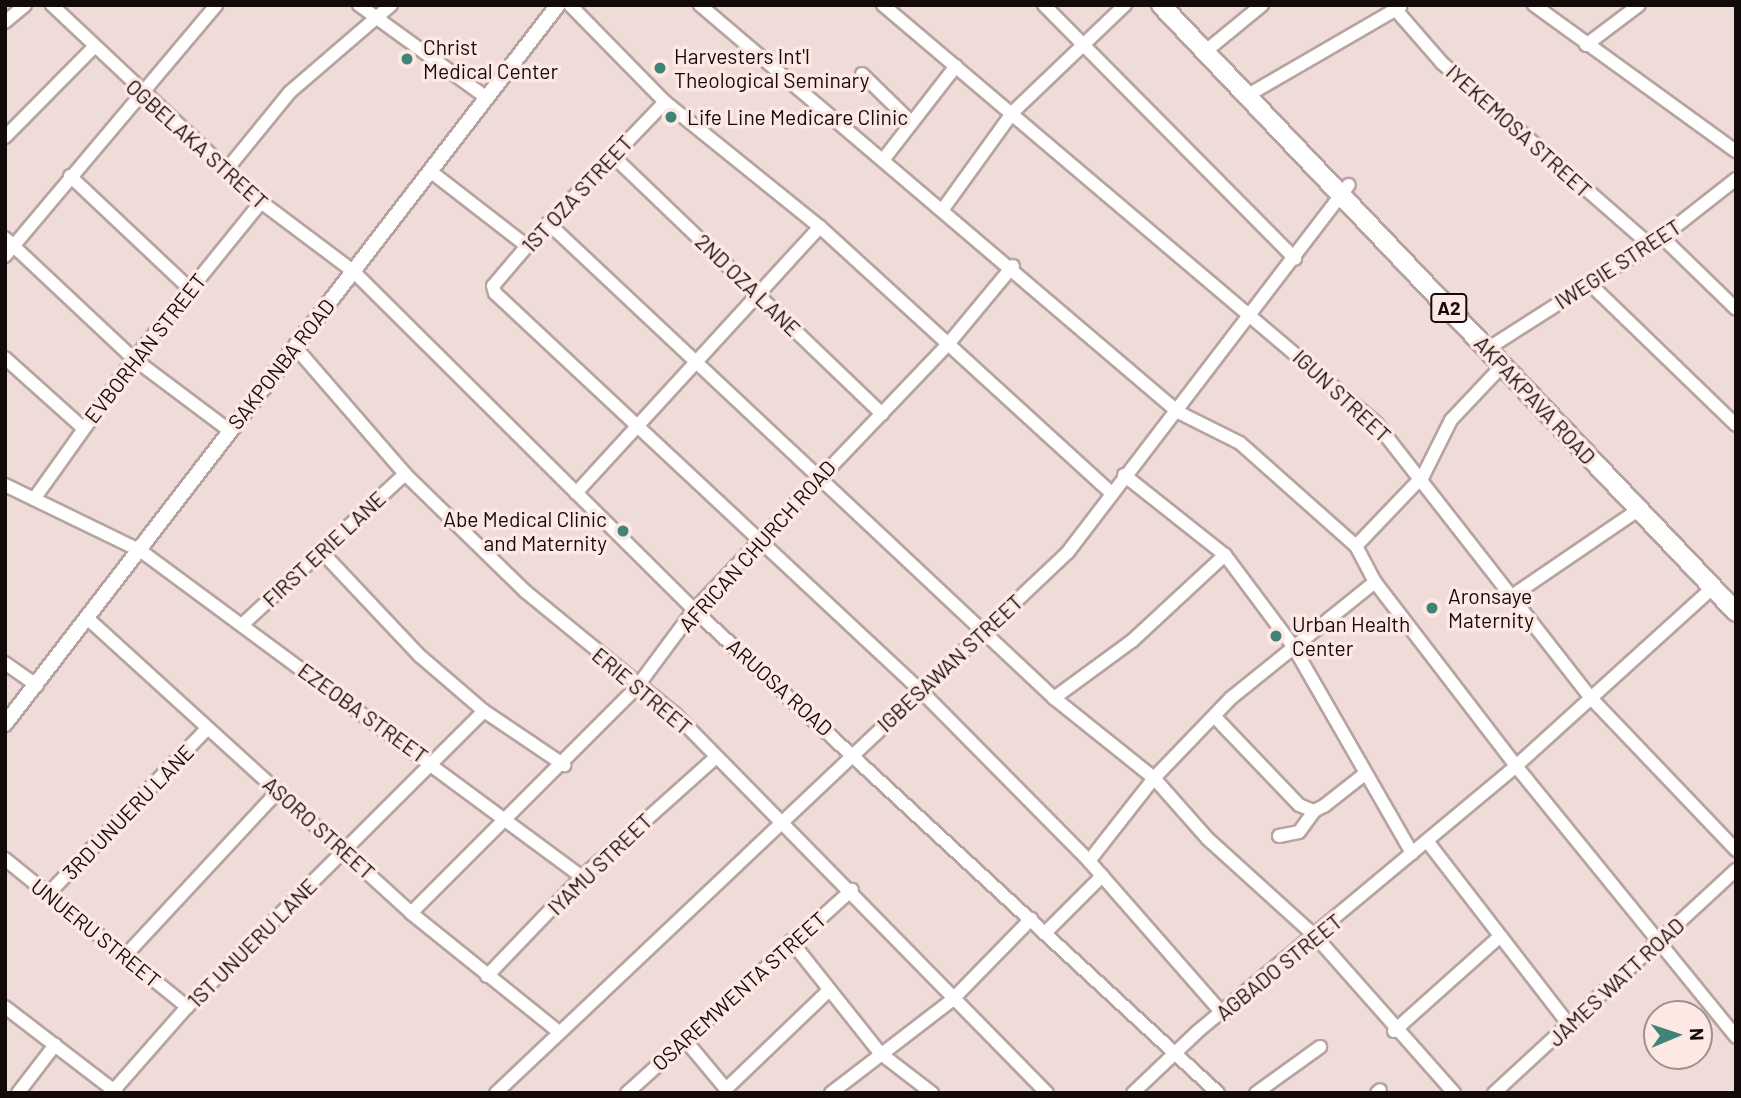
<!DOCTYPE html>
<style>
body{margin:0}
#map{position:relative;width:1741px;height:1098px;overflow:hidden;background:#efdbd7;font-family:Barlow,sans-serif}
div>[style]{position:absolute}
.roads{filter:drop-shadow(2px 0 #b7a4a0) drop-shadow(-2px 0 #b7a4a0) drop-shadow(0 2px #b7a4a0) drop-shadow(0 -2px #b7a4a0)}
.minor>*{height:12px;margin:-6px;padding:0 6px;transform-origin:6px;border-radius:6px;background:#fff}
.major>*{height:14px;margin:-7px;padding:0 7px;transform-origin:7px;border-radius:7px;background:#fff}
.highway>*{height:18px;margin:-9px;padding:0 9px;transform-origin:9px;border-radius:9px;background:#fff}
.dots>*{width:19px;height:19px;translate:-50% -50%;box-sizing:border-box;border:4px solid #fde8e4;border-radius:50%}
span{translate:-50% -50%;white-space:nowrap;text-align:center;line-height:1.15;-webkit-text-stroke:7px #fde8e4;paint-order:stroke}
.shield-label span{padding:2px 5px;background:#fde8e4;border:2px solid;border-radius:5px;-webkit-text-stroke-width:0}
.shield-label{font-size:19px;color:#120b0a;font-weight:700}
.poi-label{font-size:21px;color:#120b0a}
.left{translate:0 -50%;text-align:left}
.right{translate:-100% -50%;text-align:right}
.street-label{font-size:21px;color:#120b0a}
.frame{position:absolute;inset:0;border:7px solid #120b0a;pointer-events:none}
.north{position:absolute;left:1643px;top:1000px;width:70px;height:70px;box-sizing:border-box;background:#fde8e4;border:2px solid #9f908d;border-radius:50%;rotate:88deg;font-size:19px;font-weight:700;line-height:28px;text-align:center;color:#120b0a}
.north::after{content:'';display:block;margin:auto;width:24px;height:32px;background:#408478;clip-path:polygon(50% 0,100% 100%,50% 72%,0 100%)}
</style>
<div id="map">
<div class="roads">
<div class="minor">
<i style="left:52px;top:5px;width:287px;rotate:43.3deg"></i>
<i style="left:261px;top:202px;width:115px;rotate:36.9deg"></i>
<i style="left:353px;top:271px;width:481px;rotate:44.8deg"></i>
<i style="left:694px;top:610px;width:713px;rotate:42.67deg"></i>
<i style="left:359px;top:5px;width:158px;rotate:36deg"></i>
<i style="left:570px;top:5px;width:136px;rotate:45.6deg"></i>
<i style="left:665px;top:102px;width:199px;rotate:38.9deg"></i>
<i style="left:820px;top:227px;width:396px;rotate:42.4deg"></i>
<i style="left:700px;top:5px;width:628px;rotate:40.41deg"></i>
<i style="left:1178px;top:412px;width:69px;rotate:26.6deg"></i>
<i style="left:1240px;top:443px;width:155px;rotate:41.6deg"></i>
<i style="left:1356px;top:546px;width:41px;rotate:62.2deg"></i>
<i style="left:1375px;top:582px;width:232px;rotate:52.5deg"></i>
<i style="left:1516px;top:766px;width:349px;rotate:50.9deg"></i>
<i style="left:883px;top:5px;width:646px;rotate:40.29deg"></i>
<i style="left:1376px;top:423px;width:346px;rotate:52deg"></i>
<i style="left:1589px;top:696px;width:213px;rotate:46.3deg"></i>
<i style="left:1044px;top:5px;width:357px;rotate:45.3deg"></i>
<i style="left:1534px;top:5px;width:249px;rotate:35.9deg"></i>
<i style="left:1396px;top:10px;width:70px;rotate:49deg"></i>
<i style="left:1442px;top:63px;width:276px;rotate:41.2deg"></i>
<i style="left:5px;top:22px;width:26px;rotate:-40deg"></i>
<i style="left:1586px;top:45px;width:66px;rotate:-37deg"></i>
<i style="left:1212px;top:46px;width:65px;rotate:-39.4deg"></i>
<i style="left:862px;top:74px;width:67px;rotate:44.4deg"></i>
<i style="left:1255px;top:91px;width:168px;rotate:-30.1deg"></i>
<i style="left:665px;top:102px;width:199px;rotate:133.8deg"></i>
<i style="left:527px;top:246px;width:52px;rotate:130.4deg"></i>
<i style="left:493px;top:286px;width:7px;rotate:74deg"></i>
<i style="left:495px;top:293px;width:584px;rotate:43.06deg"></i>
<i style="left:922px;top:692px;width:238px;rotate:45.3deg"></i>
<i style="left:1089px;top:861px;width:203px;rotate:48.8deg"></i>
<i style="left:5px;top:137px;width:125px;rotate:-45.3deg"></i>
<i style="left:613px;top:156px;width:373px;rotate:43.8deg"></i>
<i style="left:883px;top:160px;width:119px;rotate:-52.2deg"></i>
<i style="left:228px;top:168px;width:98px;rotate:-50.8deg"></i>
<i style="left:290px;top:92px;width:133px;rotate:-40.7deg"></i>
<i style="left:430px;top:171px;width:123px;rotate:37.7deg"></i>
<i style="left:70px;top:176px;width:165px;rotate:43.3deg"></i>
<i style="left:943px;top:209px;width:120px;rotate:-54.2deg"></i>
<i style="left:1013px;top:112px;width:155px;rotate:-43.7deg"></i>
<i style="left:548px;top:223px;width:694px;rotate:43.19deg"></i>
<i style="left:1054px;top:698px;width:128px;rotate:38.7deg"></i>
<i style="left:1154px;top:778px;width:81px;rotate:48.5deg"></i>
<i style="left:1208px;top:839px;width:147px;rotate:42.2deg"></i>
<i style="left:1317px;top:938px;width:207px;rotate:48.5deg"></i>
<i style="left:1662px;top:237px;width:103px;rotate:44.2deg"></i>
<i style="left:5px;top:238px;width:177px;rotate:43.2deg"></i>
<i style="left:134px;top:359px;width:120px;rotate:36.9deg"></i>
<i style="left:5px;top:256px;width:328px;rotate:-49.9deg"></i>
<i style="left:1589px;top:283px;width:204px;rotate:44deg"></i>
<i style="left:1495px;top:344px;width:198px;rotate:-32.6deg"></i>
<i style="left:1662px;top:237px;width:94px;rotate:-38.1deg"></i>
<i style="left:296px;top:348px;width:167px;rotate:49.1deg"></i>
<i style="left:405px;top:474px;width:169px;rotate:44.3deg"></i>
<i style="left:526px;top:592px;width:193px;rotate:39.3deg"></i>
<i style="left:675px;top:714px;width:531px;rotate:45.53deg"></i>
<i style="left:5px;top:358px;width:105px;rotate:41.9deg"></i>
<i style="left:1124px;top:475px;width:129px;rotate:38.4deg"></i>
<i style="left:1225px;top:555px;width:114px;rotate:53.2deg"></i>
<i style="left:1293px;top:646px;width:239px;rotate:60.1deg"></i>
<i style="left:5px;top:485px;width:151px;rotate:25.9deg"></i>
<i style="left:141px;top:551px;width:548px;rotate:36.47deg"></i>
<i style="left:576px;top:493px;width:361px;rotate:-47.5deg"></i>
<i style="left:34px;top:499px;width:172px;rotate:-54.5deg"></i>
<i style="left:134px;top:359px;width:202px;rotate:-51deg"></i>
<i style="left:1356px;top:546px;width:97px;rotate:-46.3deg"></i>
<i style="left:1423px;top:476px;width:63px;rotate:-63.4deg"></i>
<i style="left:1451px;top:420px;width:74px;rotate:-46.6deg"></i>
<i style="left:320px;top:550px;width:146px;rotate:46.7deg"></i>
<i style="left:420px;top:656px;width:84px;rotate:40.7deg"></i>
<i style="left:484px;top:711px;width:97px;rotate:34deg"></i>
<i style="left:1512px;top:596px;width:153px;rotate:-34.3deg"></i>
<i style="left:86px;top:617px;width:440px;rotate:42.3deg"></i>
<i style="left:411px;top:913px;width:190px;rotate:38.8deg"></i>
<i style="left:243px;top:624px;width:221px;rotate:-42.8deg"></i>
<i style="left:5px;top:663px;width:39px;rotate:35deg"></i>
<i style="left:1054px;top:698px;width:97px;rotate:-36.2deg"></i>
<i style="left:1132px;top:641px;width:127px;rotate:-42.8deg"></i>
<i style="left:1214px;top:716px;width:123px;rotate:46.3deg"></i>
<i style="left:1299px;top:805px;width:16px;rotate:22deg"></i>
<i style="left:1314px;top:811px;width:11px;rotate:-27deg"></i>
<i style="left:1324px;top:806px;width:53px;rotate:-38.2deg"></i>
<i style="left:1279px;top:836px;width:20px;rotate:-11deg"></i>
<i style="left:1299px;top:832px;width:26px;rotate:-54deg"></i>
<i style="left:1427px;top:841px;width:232px;rotate:52.3deg"></i>
<i style="left:5px;top:859px;width:235px;rotate:39.1deg"></i>
<i style="left:1089px;top:861px;width:105px;rotate:-51.9deg"></i>
<i style="left:1154px;top:778px;width:111px;rotate:-46.1deg"></i>
<i style="left:1231px;top:698px;width:185px;rotate:-38.9deg"></i>
<i style="left:48px;top:894px;width:229px;rotate:-46.1deg"></i>
<i style="left:411px;top:913px;width:318px;rotate:-45deg"></i>
<i style="left:636px;top:688px;width:97px;rotate:-53.4deg"></i>
<i style="left:694px;top:610px;width:369px;rotate:-46.3deg"></i>
<i style="left:949px;top:343px;width:100px;rotate:-50.3deg"></i>
<i style="left:1045px;top:933px;width:81px;rotate:-45deg"></i>
<i style="left:791px;top:941px;width:143px;rotate:51.5deg"></i>
<i style="left:880px;top:1053px;width:66px;rotate:37.6deg"></i>
<i style="left:124px;top:957px;width:226px;rotate:-47.1deg"></i>
<i style="left:487px;top:976px;width:137px;rotate:-46.2deg"></i>
<i style="left:582px;top:877px;width:180px;rotate:-41.8deg"></i>
<i style="left:5px;top:1007px;width:141px;rotate:37.5deg"></i>
<i style="left:1394px;top:1031px;width:140px;rotate:-41.8deg"></i>
<i style="left:686px;top:1041px;width:62px;rotate:50.2deg"></i>
<i style="left:726px;top:1089px;width:140px;rotate:-43.8deg"></i>
<i style="left:114px;top:1090px;width:111px;rotate:-48.7deg"></i>
<i style="left:187px;top:1007px;width:419px;rotate:-44.9deg"></i>
<i style="left:18px;top:1093px;width:61px;rotate:-52.4deg"></i>
<i style="left:496px;top:1093px;width:787px;rotate:-43.4deg"></i>
<i style="left:1068px;top:552px;width:462px;rotate:-52.6deg"></i>
<i style="left:627px;top:1093px;width:303px;rotate:-42.1deg"></i>
<i style="left:831px;top:1093px;width:151px;rotate:-37.5deg"></i>
<i style="left:951px;top:1001px;width:115px;rotate:-45.7deg"></i>
<i style="left:1133px;top:1093px;width:88px;rotate:-43.6deg"></i>
<i style="left:1197px;top:1032px;width:415px;rotate:-39.8deg"></i>
<i style="left:1516px;top:766px;width:265px;rotate:-42.2deg"></i>
<i style="left:1256px;top:1093px;width:79px;rotate:-35.7deg"></i>
<i style="left:1377px;top:1093px;width:4px;rotate:-45deg"></i>
<i style="left:1494px;top:1093px;width:329px;rotate:-42.7deg"></i>
</div>
<div class="major">
<i style="left:5px;top:724px;width:907px;rotate:-52.44deg"></i>
</div>
<div class="highway">
<i style="left:1161px;top:5px;width:836px;rotate:46.55deg"></i>
</div>
</div>
<div class="dots">
<i style="left:407px;top:59px;background:#408478"></i>
<i style="left:660px;top:68px;background:#408478"></i>
<i style="left:671px;top:117px;background:#408478"></i>
<i style="left:623px;top:531px;background:#408478"></i>
<i style="left:1432px;top:608px;background:#408478"></i>
<i style="left:1276px;top:636px;background:#408478"></i>
</div>
<div class="shield-label">
<span style="left:1449px;top:308px">A2</span>
</div>
<div class="poi-label">
<span class="left" style="left:423px;top:59px">Christ<br>Medical Center</span>
<span class="left" style="left:674px;top:68px">Harvesters Int'l<br>Theological Seminary</span>
<span class="left" style="left:687px;top:117px">Life Line Medicare Clinic</span>
<span class="right" style="left:607px;top:531px">Abe Medical Clinic<br>and Maternity</span>
<span class="left" style="left:1448px;top:608px">Aronsaye<br>Maternity</span>
<span class="left" style="left:1292px;top:636px">Urban Health<br>Center</span>
</div>
<div class="street-label">
<span style="left:1519px;top:131px;rotate:42deg">IYEKEMOSA STREET</span>
<span style="left:197px;top:144px;rotate:42deg">OGBELAKA STREET</span>
<span style="left:577px;top:194px;rotate:-47deg">1ST OZA STREET</span>
<span style="left:1618px;top:264px;rotate:-33deg">IWEGIE STREET</span>
<span style="left:748px;top:285px;rotate:44deg">2ND OZA LANE</span>
<span style="left:145px;top:348px;rotate:-52deg">EVBORHAN STREET</span>
<span style="left:281px;top:364px;rotate:-52deg">SAKPONBA ROAD</span>
<span style="left:1342px;top:396px;rotate:43deg">IGUN STREET</span>
<span style="left:1535px;top:400px;rotate:47deg">AKPAKPAVA ROAD</span>
<span style="left:757px;top:546px;rotate:-48deg">AFRICAN CHURCH ROAD</span>
<span style="left:324px;top:549px;rotate:-43deg">FIRST ERIE LANE</span>
<span style="left:950px;top:663px;rotate:-43deg">IGBESAWAN STREET</span>
<span style="left:780px;top:687px;rotate:42deg">ARUOSA ROAD</span>
<span style="left:642px;top:691px;rotate:40deg">ERIE STREET</span>
<span style="left:363px;top:713px;rotate:36deg">EZEOBA STREET</span>
<span style="left:128px;top:812px;rotate:-46deg">3RD UNUERU LANE</span>
<span style="left:319px;top:828px;rotate:42deg">ASORO STREET</span>
<span style="left:600px;top:864px;rotate:-44deg">IYAMU STREET</span>
<span style="left:96px;top:933px;rotate:39deg">UNUERU STREET</span>
<span style="left:252px;top:943px;rotate:-45deg">1ST UNUERU LANE</span>
<span style="left:1279px;top:967px;rotate:-39deg">AGBADO STREET</span>
<span style="left:1616px;top:982px;rotate:-43deg">JAMES WATT ROAD</span>
<span style="left:739px;top:991px;rotate:-42deg">OSAREMWENTA STREET</span>
</div>
<div class="frame"></div>
<div class="north">N</div>
</div>
